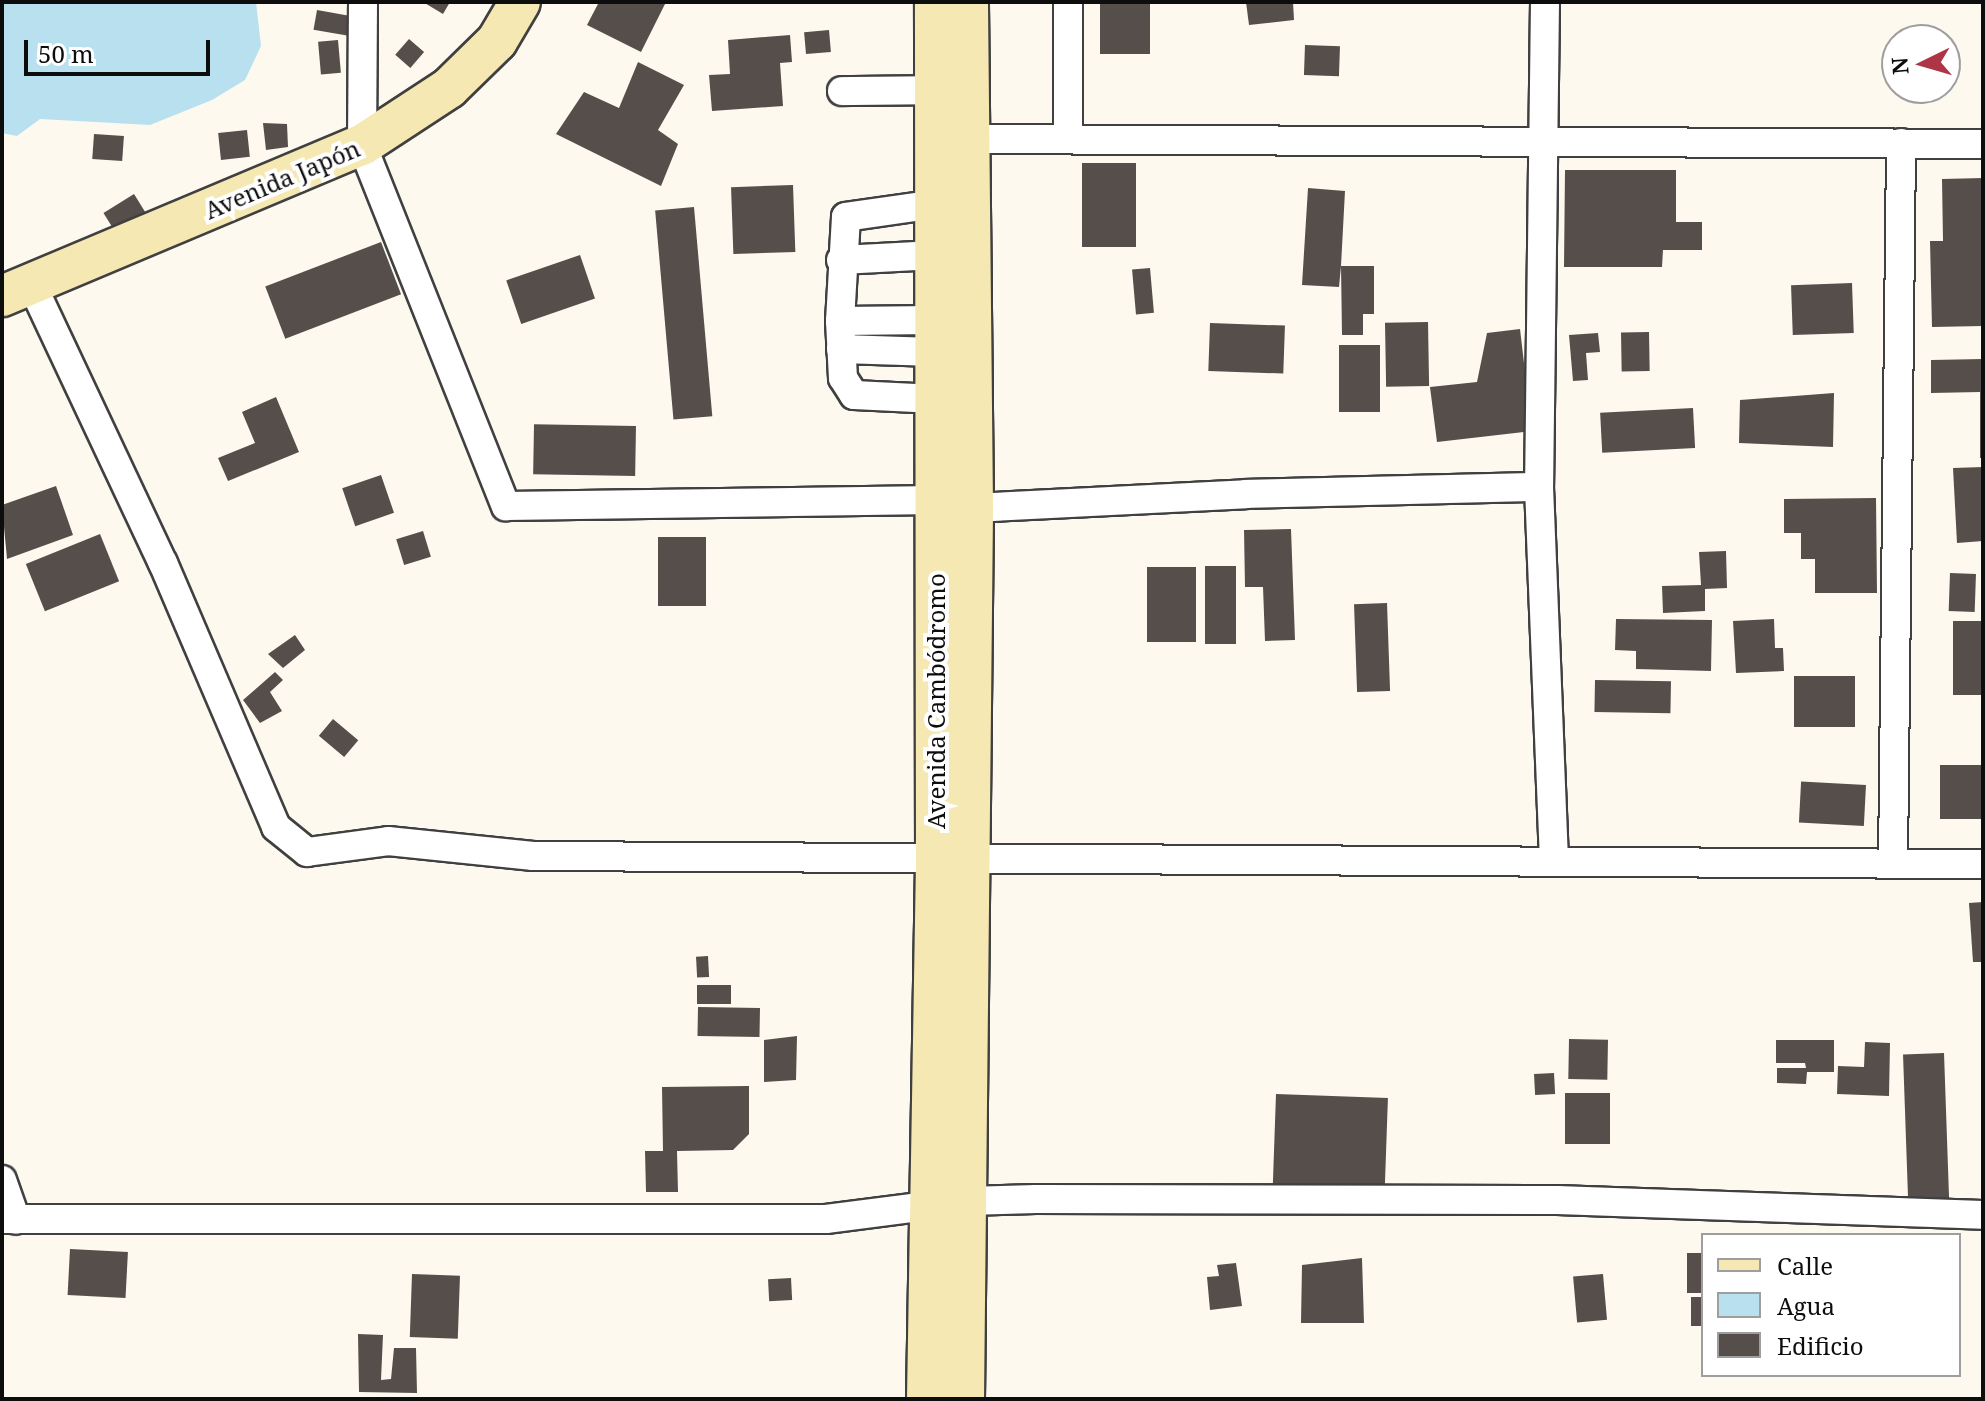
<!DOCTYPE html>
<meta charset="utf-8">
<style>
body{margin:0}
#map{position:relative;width:1985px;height:1401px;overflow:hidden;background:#fdf9ef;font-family:"Noto Serif",serif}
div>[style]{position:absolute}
.water>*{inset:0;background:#b9e0ef}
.building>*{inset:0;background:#554e4b;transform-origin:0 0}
.roads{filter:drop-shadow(2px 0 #404040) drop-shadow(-2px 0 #404040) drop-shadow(0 2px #404040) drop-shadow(0 -2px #404040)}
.street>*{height:28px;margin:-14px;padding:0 14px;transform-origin:14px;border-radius:14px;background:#fff}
.secondary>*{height:40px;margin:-20px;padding:0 20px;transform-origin:20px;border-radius:20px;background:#f6e8b2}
span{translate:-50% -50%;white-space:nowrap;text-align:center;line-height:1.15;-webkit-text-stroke:8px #fff;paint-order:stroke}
.street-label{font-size:24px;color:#0d0d0d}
.frame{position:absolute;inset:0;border:4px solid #0d0d0d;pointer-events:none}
.legend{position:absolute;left:1701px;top:1233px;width:260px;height:144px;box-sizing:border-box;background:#fff;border:2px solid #9e9e9e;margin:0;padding:10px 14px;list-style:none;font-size:24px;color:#0d0d0d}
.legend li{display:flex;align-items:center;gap:16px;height:40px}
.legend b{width:40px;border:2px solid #9e9e9e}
.north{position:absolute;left:1881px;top:24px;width:80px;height:80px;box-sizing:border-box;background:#fff;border:2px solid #9e9e9e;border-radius:50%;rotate:265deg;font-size:22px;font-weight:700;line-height:32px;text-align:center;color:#0d0d0d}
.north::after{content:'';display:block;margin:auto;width:28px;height:36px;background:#ae3545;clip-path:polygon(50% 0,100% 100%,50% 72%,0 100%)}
.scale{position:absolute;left:24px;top:40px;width:186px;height:36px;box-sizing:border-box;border:4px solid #0d0d0d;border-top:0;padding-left:10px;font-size:24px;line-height:28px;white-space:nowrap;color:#0d0d0d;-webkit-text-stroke:6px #fff;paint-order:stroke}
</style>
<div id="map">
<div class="water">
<i style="clip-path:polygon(2px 2px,256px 2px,261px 46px,245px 80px,212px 100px,150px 125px,40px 119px,17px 136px,2px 133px)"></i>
</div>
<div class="building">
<i style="clip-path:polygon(423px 2px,450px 2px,443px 14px)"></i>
<i style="clip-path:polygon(599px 2px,666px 2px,641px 52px,587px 25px)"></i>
<i style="left:1100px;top:2px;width:50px;height:52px"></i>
<i style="clip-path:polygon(1246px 2px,1293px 2px,1294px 20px,1249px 25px)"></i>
<i style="left:317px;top:10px;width:34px;height:20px;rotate:10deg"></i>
<i style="left:829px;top:30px;width:22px;height:25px;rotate:85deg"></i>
<i style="clip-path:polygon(790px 35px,792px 62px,780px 63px,783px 106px,712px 111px,709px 75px,730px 74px,728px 40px)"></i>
<i style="left:409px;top:39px;width:20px;height:21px;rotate:41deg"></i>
<i style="left:338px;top:40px;width:33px;height:20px;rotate:85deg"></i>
<i style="left:1305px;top:45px;width:35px;height:30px;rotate:2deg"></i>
<i style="clip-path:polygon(638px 62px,684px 85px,658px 130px,678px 144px,661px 186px,556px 134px,584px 92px,619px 108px)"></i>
<i style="clip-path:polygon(263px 123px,287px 124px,288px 147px,266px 150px)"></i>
<i style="left:247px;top:130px;width:27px;height:29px;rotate:84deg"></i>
<i style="left:94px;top:134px;width:30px;height:25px;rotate:4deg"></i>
<i style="left:1082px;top:163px;width:54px;height:84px"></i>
<i style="clip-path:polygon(1565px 170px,1676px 170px,1676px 222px,1702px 222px,1702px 250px,1663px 250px,1662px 267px,1564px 267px)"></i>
<i style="clip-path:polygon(1983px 178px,1983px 326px,1932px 327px,1930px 241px,1943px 241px,1942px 179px)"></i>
<i style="left:793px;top:185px;width:67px;height:62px;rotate:88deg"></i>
<i style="clip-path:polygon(1308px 188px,1345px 191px,1341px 266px,1374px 266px,1374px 314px,1363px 314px,1363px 335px,1342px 335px,1341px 266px,1339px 287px,1302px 285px)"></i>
<i style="left:134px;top:194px;width:22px;height:36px;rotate:58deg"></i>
<i style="left:694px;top:207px;width:210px;height:39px;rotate:85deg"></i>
<i style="left:381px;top:242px;width:56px;height:124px;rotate:69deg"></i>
<i style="left:580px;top:255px;width:46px;height:78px;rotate:71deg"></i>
<i style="left:1150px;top:268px;width:45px;height:18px;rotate:85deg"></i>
<i style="left:1852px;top:283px;width:50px;height:61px;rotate:88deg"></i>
<i style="left:1428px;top:322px;width:64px;height:43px;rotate:89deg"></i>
<i style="left:1210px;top:323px;width:75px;height:48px;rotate:2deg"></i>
<i style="clip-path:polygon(1520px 329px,1532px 431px,1437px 442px,1430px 387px,1477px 382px,1487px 333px)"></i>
<i style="left:1649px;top:332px;width:39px;height:28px;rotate:89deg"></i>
<i style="clip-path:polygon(1598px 333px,1600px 352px,1586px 353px,1588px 380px,1573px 381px,1569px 335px)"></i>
<i style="left:1380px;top:345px;width:67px;height:41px;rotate:90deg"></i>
<i style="clip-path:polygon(1983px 359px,1983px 458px,1980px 458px,1980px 392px,1931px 393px,1931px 360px)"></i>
<i style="clip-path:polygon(1834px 393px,1833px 447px,1739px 443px,1740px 400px)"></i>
<i style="clip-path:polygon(276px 397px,299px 452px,228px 481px,218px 458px,255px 443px,242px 412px)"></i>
<i style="left:1693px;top:408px;width:40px;height:93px;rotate:87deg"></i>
<i style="left:636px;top:426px;width:50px;height:102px;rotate:91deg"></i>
<i style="clip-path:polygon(1983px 467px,1983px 541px,1957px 543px,1953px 468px)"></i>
<i style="left:381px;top:475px;width:40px;height:41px;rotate:71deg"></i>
<i style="clip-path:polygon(56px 486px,73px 535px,7px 559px,2px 505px)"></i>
<i style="clip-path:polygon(1876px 498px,1877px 593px,1815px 593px,1815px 559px,1801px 559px,1801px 533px,1784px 533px,1784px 499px)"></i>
<i style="clip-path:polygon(1291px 529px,1295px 640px,1265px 641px,1263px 587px,1245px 587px,1244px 530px)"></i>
<i style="left:423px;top:531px;width:27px;height:28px;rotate:73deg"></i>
<i style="left:100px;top:534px;width:51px;height:80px;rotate:68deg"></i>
<i style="left:706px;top:537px;width:69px;height:48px;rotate:90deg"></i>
<i style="clip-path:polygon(1726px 551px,1727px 588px,1705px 589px,1705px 611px,1663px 613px,1662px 586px,1701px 585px,1699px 552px)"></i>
<i style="left:1205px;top:566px;width:31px;height:78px"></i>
<i style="left:1147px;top:567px;width:49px;height:75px"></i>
<i style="left:1950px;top:573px;width:26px;height:38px;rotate:2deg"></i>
<i style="left:1387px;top:603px;width:88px;height:33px;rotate:88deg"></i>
<i style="clip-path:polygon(1616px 619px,1712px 620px,1711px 671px,1636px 669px,1636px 651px,1615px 650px)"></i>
<i style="clip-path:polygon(1774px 619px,1775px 648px,1783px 648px,1784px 671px,1736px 673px,1733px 621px)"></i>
<i style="left:1983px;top:621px;width:74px;height:30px;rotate:90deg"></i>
<i style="clip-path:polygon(295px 635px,305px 650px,283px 668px,268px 654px)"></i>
<i style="clip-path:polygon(275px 672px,283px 680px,270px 692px,282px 711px,260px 723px,243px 700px)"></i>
<i style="left:1794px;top:676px;width:61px;height:51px"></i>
<i style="left:1595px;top:680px;width:76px;height:32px;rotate:1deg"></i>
<i style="left:333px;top:719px;width:33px;height:22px;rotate:40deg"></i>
<i style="left:1940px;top:765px;width:43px;height:54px"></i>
<i style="left:1866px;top:785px;width:41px;height:65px;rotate:93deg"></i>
<i style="clip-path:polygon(1983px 902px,1983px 962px,1973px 962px,1969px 903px)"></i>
<i style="left:708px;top:956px;width:21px;height:12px;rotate:87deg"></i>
<i style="left:697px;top:985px;width:34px;height:19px"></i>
<i style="left:698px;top:1007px;width:62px;height:29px;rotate:1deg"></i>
<i style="clip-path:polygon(797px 1036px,796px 1080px,764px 1082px,764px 1040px)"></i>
<i style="left:1569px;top:1039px;width:39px;height:40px;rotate:1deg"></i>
<i style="clip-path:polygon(1776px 1040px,1834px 1040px,1834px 1072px,1807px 1072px,1806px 1084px,1777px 1083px,1777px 1068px,1806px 1068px,1805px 1063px,1776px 1063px)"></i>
<i style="clip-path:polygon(1865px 1042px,1890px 1043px,1889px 1096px,1837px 1094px,1838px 1066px,1864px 1067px)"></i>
<i style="left:1944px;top:1053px;width:150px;height:41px;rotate:88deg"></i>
<i style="left:1554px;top:1073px;width:21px;height:20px;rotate:87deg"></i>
<i style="clip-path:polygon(749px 1086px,749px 1134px,733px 1150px,677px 1151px,678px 1192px,646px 1192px,645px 1151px,663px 1151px,662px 1087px)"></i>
<i style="left:1610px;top:1093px;width:51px;height:45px;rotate:90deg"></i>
<i style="left:1276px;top:1094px;width:112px;height:96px;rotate:2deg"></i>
<i style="left:70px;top:1249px;width:58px;height:46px;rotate:3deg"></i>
<i style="left:1687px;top:1253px;width:16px;height:40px"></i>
<i style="clip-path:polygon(1362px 1258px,1364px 1323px,1301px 1323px,1302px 1265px)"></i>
<i style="clip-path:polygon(1236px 1263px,1242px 1306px,1210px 1310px,1207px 1277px,1219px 1276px,1217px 1265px)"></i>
<i style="left:412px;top:1274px;width:48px;height:63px;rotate:2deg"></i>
<i style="left:1603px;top:1274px;width:46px;height:30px;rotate:85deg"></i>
<i style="left:791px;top:1278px;width:22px;height:23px;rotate:87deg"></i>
<i style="left:1691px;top:1297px;width:12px;height:29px"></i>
<i style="clip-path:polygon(358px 1334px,383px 1335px,381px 1380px,391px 1379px,394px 1348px,416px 1348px,417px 1393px,359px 1392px)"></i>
</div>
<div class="roads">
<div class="street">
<i style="left:363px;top:2px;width:143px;rotate:90.4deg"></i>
<i style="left:362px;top:145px;width:389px;rotate:68.3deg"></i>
<i style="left:506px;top:506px;width:430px;rotate:-0.8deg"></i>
<i style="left:1545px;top:2px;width:485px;rotate:90.7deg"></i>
<i style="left:1539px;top:487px;width:372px;rotate:87.7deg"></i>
<i style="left:842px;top:91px;width:93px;rotate:-0.6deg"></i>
<i style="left:1068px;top:138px;width:136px;rotate:-90deg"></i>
<i style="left:969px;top:139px;width:1014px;rotate:0.28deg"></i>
<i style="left:936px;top:204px;width:91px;rotate:171.8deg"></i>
<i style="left:846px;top:217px;width:104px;rotate:93.3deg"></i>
<i style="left:840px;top:321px;width:57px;rotate:87deg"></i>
<i style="left:843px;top:378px;width:20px;rotate:57deg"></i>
<i style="left:854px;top:395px;width:82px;rotate:2.8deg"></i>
<i style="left:841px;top:260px;width:94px;rotate:-3deg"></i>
<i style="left:32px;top:285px;width:307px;rotate:64.8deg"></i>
<i style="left:163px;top:563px;width:287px;rotate:66.8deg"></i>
<i style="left:276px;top:827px;width:40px;rotate:39deg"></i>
<i style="left:307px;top:852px;width:82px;rotate:-7.7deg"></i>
<i style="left:388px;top:841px;width:146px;rotate:5.9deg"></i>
<i style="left:533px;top:856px;width:1450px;rotate:0.32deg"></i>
<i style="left:840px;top:321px;width:95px;rotate:-0.6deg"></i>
<i style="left:841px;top:349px;width:94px;rotate:1.8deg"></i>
<i style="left:973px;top:508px;width:273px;rotate:-2.9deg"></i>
<i style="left:1246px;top:494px;width:293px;rotate:-1.4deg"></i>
<i style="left:1893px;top:863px;width:720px;rotate:-89.36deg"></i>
<i style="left:2px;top:1180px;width:42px;rotate:70.7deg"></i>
<i style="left:2px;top:1219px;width:824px"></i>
<i style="left:826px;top:1219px;width:142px;rotate:-7.3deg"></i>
<i style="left:967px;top:1201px;width:69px;rotate:-1.7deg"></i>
<i style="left:1036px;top:1199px;width:521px;rotate:0.11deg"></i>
<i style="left:1557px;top:1200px;width:426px;rotate:2deg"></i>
</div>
<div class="secondary">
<i style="left:2px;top:296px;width:390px;rotate:-22.8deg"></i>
<i style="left:362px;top:145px;width:104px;rotate:-33.2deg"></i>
<i style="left:449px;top:88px;width:67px;rotate:-44.4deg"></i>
<i style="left:497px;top:41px;width:45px;rotate:-59.5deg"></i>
<i style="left:927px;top:1399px;width:538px;rotate:-89.04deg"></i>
<i style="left:936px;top:861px;width:859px;rotate:-90.07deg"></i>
<i style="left:964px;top:1399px;width:891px;rotate:-89.42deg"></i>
<i style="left:973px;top:508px;width:506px;rotate:-90.57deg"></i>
</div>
</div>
<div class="street-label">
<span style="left:282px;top:179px;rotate:-23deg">Avenida Japón</span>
<span style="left:936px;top:701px;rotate:-90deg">Avenida Cambódromo</span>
</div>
<div class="frame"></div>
<ul class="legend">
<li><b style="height:10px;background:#f6e8b2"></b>Calle</li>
<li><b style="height:22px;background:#b9e0ef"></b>Agua</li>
<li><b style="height:22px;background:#554e4b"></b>Edificio</li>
</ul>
<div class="north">N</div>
<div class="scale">50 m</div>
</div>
